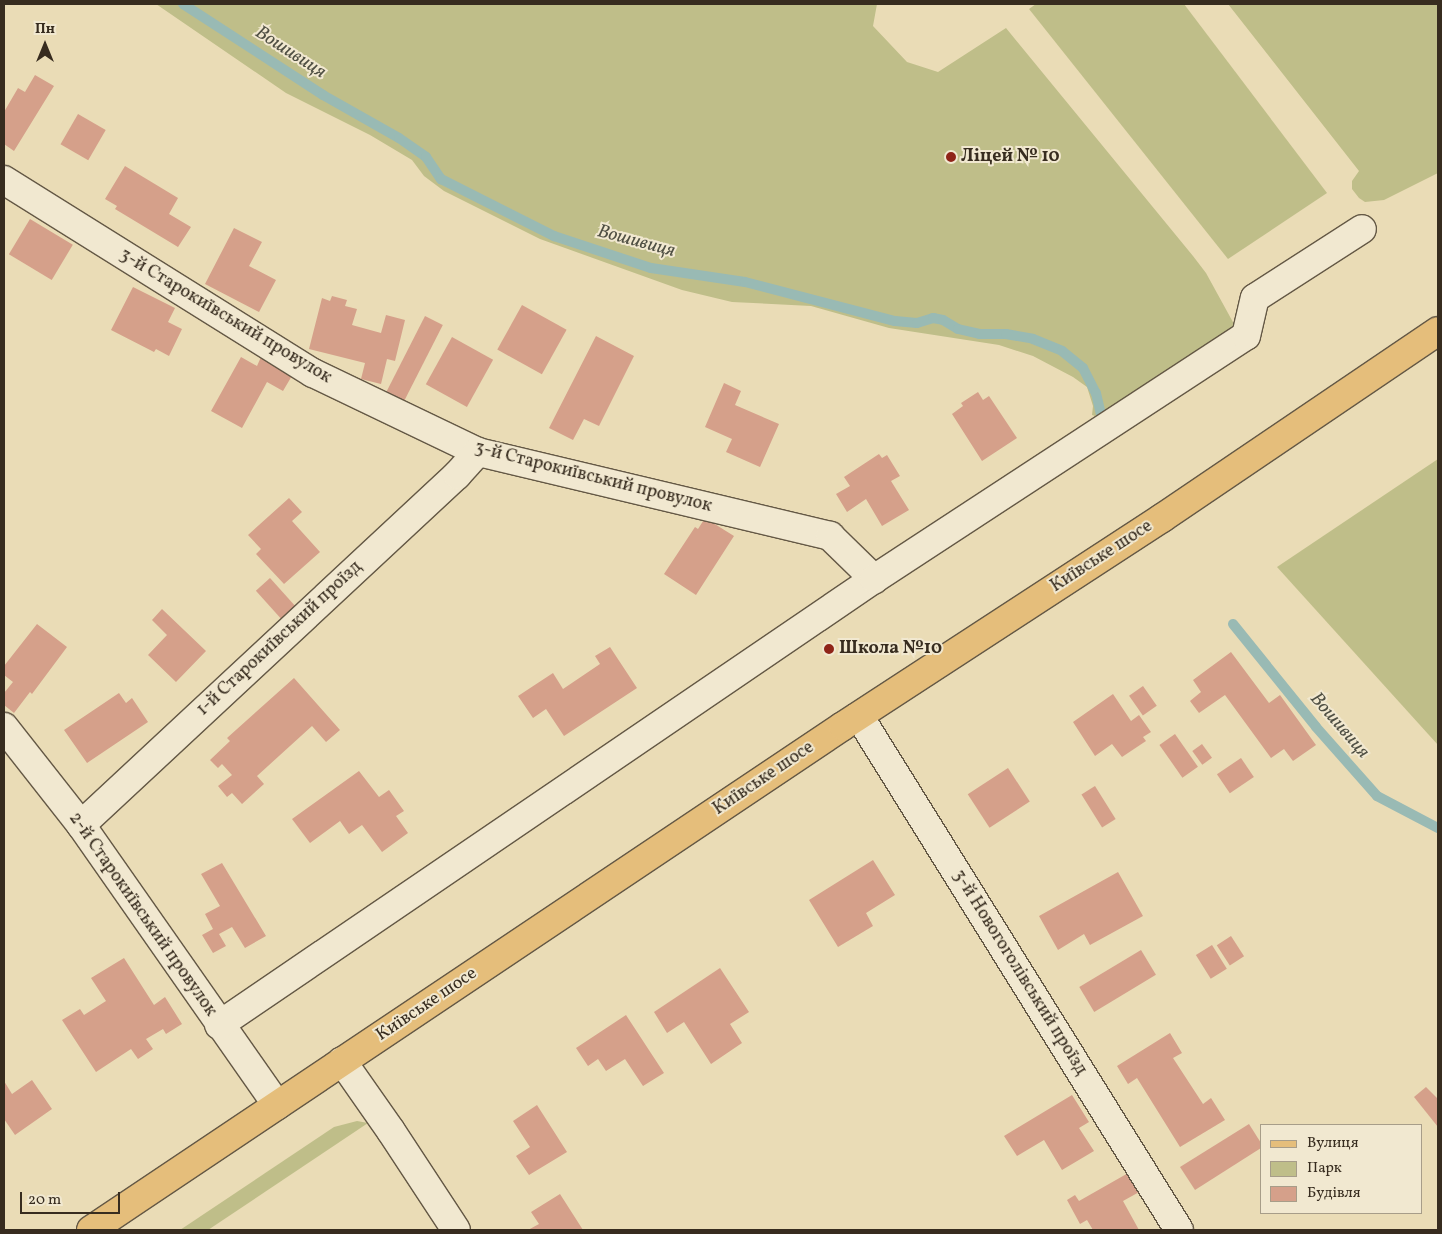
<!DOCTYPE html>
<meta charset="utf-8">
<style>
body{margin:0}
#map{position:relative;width:1442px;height:1234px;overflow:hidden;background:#eadcb6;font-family:Vollkorn,serif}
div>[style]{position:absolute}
.green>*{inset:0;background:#bfbe89}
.stream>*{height:10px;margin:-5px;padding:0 5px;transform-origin:5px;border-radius:5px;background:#99bab4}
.building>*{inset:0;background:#d5a08a;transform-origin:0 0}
.roads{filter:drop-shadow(1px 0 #645845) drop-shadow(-1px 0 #645845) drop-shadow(0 1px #645845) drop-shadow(0 -1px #645845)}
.street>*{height:28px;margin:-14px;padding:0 14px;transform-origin:14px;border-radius:14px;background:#f1e8d0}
.primary>*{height:28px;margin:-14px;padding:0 14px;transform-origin:14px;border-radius:14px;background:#e5be7b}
.dots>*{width:14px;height:14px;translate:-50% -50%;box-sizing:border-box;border:2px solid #f1e8d0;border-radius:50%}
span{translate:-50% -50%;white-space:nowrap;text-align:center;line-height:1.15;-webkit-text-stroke:4px #f1e8d0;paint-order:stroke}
.poi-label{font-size:18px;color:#372c1f;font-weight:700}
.left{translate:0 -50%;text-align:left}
.street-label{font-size:18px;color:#372c1f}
.water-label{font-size:19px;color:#505044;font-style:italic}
.frame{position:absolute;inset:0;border:5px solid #372c1f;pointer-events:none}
.legend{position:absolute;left:1260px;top:1124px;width:162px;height:90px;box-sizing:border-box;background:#f1e8d0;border:1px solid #a79d89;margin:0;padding:6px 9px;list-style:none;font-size:15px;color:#372c1f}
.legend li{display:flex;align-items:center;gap:10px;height:25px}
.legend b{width:25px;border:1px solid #a79d89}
.north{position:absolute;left:20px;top:20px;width:50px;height:50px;-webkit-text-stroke:4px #f1e8d0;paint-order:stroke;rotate:0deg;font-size:14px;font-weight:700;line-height:20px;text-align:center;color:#372c1f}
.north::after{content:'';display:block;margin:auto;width:18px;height:22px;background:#372c1f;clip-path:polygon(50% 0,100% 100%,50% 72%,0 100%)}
.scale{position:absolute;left:20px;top:1192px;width:100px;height:22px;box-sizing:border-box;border:2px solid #372c1f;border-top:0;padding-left:6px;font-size:15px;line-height:18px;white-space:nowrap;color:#372c1f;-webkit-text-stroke:4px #f1e8d0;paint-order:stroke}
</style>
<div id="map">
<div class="green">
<i style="clip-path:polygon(156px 4px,877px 4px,873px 26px,907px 62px,938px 72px,1006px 28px,1193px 256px,1206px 273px,1234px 324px,1227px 333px,1175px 364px,1120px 402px,1095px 416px,1092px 415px,1093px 406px,1087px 387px,1073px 377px,1033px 356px,999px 345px,889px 328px,811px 306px,732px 302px,682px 290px,540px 239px,444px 191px,424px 176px,412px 160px,370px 135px,286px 93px)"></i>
<i style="clip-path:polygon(1036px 4px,1184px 4px,1327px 193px,1228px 259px,1029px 9px)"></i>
<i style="clip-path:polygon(1228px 4px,1438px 4px,1438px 173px,1384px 200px,1365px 202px,1359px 198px,1352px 189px,1352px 181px,1359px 171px)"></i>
<i style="clip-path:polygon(1438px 459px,1438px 745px,1277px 567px)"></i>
<i style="clip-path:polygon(357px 1121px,368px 1123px,208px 1230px,180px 1230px,334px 1127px)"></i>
</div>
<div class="stream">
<i style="left:183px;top:4px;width:167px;rotate:33deg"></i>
<i style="left:323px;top:95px;width:87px;rotate:29.5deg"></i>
<i style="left:399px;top:138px;width:33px;rotate:35deg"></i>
<i style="left:426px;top:157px;width:27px;rotate:56deg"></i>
<i style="left:441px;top:179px;width:127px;rotate:26.8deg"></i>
<i style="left:554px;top:236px;width:102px;rotate:18.3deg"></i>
<i style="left:651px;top:268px;width:95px;rotate:8.5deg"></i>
<i style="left:745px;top:282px;width:155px;rotate:14.6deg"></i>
<i style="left:895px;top:321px;width:22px;rotate:5deg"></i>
<i style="left:917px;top:323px;width:17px;rotate:-17deg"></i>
<i style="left:933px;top:318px;width:10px;rotate:11deg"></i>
<i style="left:943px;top:320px;width:17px;rotate:31deg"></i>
<i style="left:958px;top:329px;width:22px;rotate:13deg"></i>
<i style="left:979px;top:334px;width:27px"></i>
<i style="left:1006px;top:334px;width:27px;rotate:10deg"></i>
<i style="left:1033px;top:339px;width:31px;rotate:22deg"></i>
<i style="left:1062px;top:351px;width:27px;rotate:39deg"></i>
<i style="left:1083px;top:368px;width:28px;rotate:63deg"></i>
<i style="left:1096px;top:393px;width:22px;rotate:77deg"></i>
<i style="left:1233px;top:624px;width:132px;rotate:51.1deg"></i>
<i style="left:1316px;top:727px;width:92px;rotate:48.5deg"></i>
<i style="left:1377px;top:796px;width:69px;rotate:27.7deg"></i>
</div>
<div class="building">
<i style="clip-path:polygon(35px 75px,54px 86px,14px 151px,4px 144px,4px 112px,18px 88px,25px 92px)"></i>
<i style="left:78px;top:114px;width:32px;height:35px;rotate:30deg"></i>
<i style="clip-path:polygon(125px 166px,178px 198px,169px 214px,191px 227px,178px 247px,115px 209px,117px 206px,105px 199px)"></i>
<i style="left:30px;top:219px;width:50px;height:41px;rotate:31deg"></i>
<i style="clip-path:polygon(234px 228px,262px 242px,249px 266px,276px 280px,259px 312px,205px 284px)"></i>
<i style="clip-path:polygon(133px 287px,175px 308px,168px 322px,182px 329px,169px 356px,156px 349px,154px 352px,111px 330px)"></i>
<i style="clip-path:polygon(332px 296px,347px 300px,345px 306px,357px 309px,352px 325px,381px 333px,386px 315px,405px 320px,395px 361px,387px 359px,381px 384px,361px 379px,365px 363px,309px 349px,322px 298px,330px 301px)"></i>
<i style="left:522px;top:305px;width:51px;height:51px;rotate:29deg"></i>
<i style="left:425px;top:316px;width:20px;height:88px;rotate:27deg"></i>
<i style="clip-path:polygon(596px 336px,634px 356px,599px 426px,584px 419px,573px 440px,549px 428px)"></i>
<i style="left:452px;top:337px;width:47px;height:54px;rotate:29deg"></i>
<i style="clip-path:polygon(241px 357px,257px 366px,261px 357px,293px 374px,283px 391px,267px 382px,242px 428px,211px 411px)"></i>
<i style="clip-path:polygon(724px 383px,741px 391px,735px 405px,779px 424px,760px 467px,726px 452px,732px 439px,705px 427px)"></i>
<i style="clip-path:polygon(978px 392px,983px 400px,989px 396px,1017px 438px,982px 461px,952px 414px,963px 406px,961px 403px)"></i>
<i style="clip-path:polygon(879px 454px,882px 458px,887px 455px,900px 476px,891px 481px,909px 510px,882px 526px,866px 499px,847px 512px,836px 494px,850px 486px,844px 477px)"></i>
<i style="clip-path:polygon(289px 498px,302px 512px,292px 521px,320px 552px,284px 584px,256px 554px,261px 549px,248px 535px)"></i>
<i style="clip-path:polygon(705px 518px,734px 536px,696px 595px,664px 574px,695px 527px,698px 529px)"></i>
<i style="left:270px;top:578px;width:42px;height:19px;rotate:48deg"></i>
<i style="clip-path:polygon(162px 609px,206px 651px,176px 682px,148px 655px,167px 635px,152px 620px)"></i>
<i style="clip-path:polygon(37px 624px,67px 647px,32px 694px,30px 692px,14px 713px,4px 705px,4px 693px,13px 682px,4px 675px,4px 666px)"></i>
<i style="clip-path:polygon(610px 647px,637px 688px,564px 736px,546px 709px,533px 718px,518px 696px,553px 673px,563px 689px,600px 664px,595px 656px)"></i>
<i style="clip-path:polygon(1231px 652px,1269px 703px,1280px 695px,1316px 745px,1293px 761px,1284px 749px,1271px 758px,1225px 695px,1199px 713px,1190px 701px,1201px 692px,1193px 680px)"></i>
<i style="clip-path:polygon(294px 678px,340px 730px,326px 742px,312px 726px,257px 776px,264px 784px,242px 804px,232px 793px,227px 797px,218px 786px,232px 775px,222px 764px,218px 768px,210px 760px,230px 741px,227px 738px)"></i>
<i style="left:1143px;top:686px;width:24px;height:17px;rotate:55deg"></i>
<i style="clip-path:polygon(119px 693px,126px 703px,132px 698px,148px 722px,87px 763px,64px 730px)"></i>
<i style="clip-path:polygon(1113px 694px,1131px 721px,1139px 715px,1151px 732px,1143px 737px,1146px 741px,1122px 757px,1112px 744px,1095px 756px,1073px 722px)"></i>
<i style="left:1175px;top:734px;width:40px;height:19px;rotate:55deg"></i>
<i style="left:1202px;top:744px;width:17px;height:12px;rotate:54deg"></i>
<i style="left:1241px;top:758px;width:23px;height:29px;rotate:56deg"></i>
<i style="left:1008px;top:768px;width:40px;height:48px;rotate:57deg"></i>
<i style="clip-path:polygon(359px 771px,379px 797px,389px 790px,404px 811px,396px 816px,408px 833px,382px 852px,362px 825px,349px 834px,340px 821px,310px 843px,292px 819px)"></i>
<i style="left:1095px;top:786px;width:39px;height:16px;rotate:58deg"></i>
<i style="clip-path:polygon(873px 860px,895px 895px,866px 913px,873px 926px,838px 947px,809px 900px)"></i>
<i style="clip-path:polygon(222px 863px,266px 936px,245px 948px,232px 927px,219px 934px,226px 946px,213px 953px,202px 935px,213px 929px,205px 914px,220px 906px,201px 874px)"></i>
<i style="clip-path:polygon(1118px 872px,1143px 916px,1090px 945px,1084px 934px,1058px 950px,1039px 916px)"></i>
<i style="left:1231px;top:936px;width:24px;height:17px;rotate:57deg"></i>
<i style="left:1212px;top:945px;width:28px;height:19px;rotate:58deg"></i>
<i style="left:1141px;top:950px;width:29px;height:72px;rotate:59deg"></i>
<i style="clip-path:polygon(124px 958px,154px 1005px,165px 997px,182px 1024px,166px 1034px,163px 1029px,146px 1039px,153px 1049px,138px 1059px,131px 1049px,96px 1072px,62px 1020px,80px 1009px,84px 1015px,106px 1001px,91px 978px)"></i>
<i style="clip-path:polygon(720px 968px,749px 1012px,730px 1024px,742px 1043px,711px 1064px,684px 1022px,667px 1033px,654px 1012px)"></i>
<i style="clip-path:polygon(626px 1015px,664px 1073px,643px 1086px,625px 1059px,606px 1071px,598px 1059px,588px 1066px,576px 1048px)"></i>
<i style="clip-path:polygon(1170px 1033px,1182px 1053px,1173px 1058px,1203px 1104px,1211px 1098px,1225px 1120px,1180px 1147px,1137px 1078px,1128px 1084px,1117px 1066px)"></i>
<i style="clip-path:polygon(32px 1080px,52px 1109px,15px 1135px,4px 1119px,4px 1081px,12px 1094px)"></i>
<i style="clip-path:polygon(1426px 1087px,1438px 1099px,1438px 1127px,1414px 1097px)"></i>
<i style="clip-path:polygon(1072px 1095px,1089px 1122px,1079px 1128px,1094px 1151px,1062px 1170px,1044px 1140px,1017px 1156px,1004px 1136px)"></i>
<i style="clip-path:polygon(537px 1105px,567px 1152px,529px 1175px,516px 1156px,530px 1147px,513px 1121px)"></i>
<i style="clip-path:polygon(1249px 1124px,1261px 1143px,1261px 1148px,1195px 1190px,1180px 1167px)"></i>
<i style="clip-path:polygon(1130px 1172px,1141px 1191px,1123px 1201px,1139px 1230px,1093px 1230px,1087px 1220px,1080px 1224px,1067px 1200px,1075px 1195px,1079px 1201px)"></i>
<i style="clip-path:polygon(560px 1194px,583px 1230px,528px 1230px,539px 1224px,531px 1212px)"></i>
</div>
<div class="roads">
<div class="street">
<i style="left:4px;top:180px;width:364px;rotate:32deg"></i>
<i style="left:313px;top:373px;width:183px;rotate:25.6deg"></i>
<i style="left:478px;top:452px;width:362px;rotate:13.4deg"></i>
<i style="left:830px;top:536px;width:62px;rotate:44.3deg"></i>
<i style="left:859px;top:716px;width:605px;rotate:58.09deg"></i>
<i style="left:4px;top:727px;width:125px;rotate:51.8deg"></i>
<i style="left:81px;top:825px;width:342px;rotate:55deg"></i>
<i style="left:81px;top:825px;width:514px;rotate:-42.95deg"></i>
<i style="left:457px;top:475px;width:31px;rotate:-48deg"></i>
<i style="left:219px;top:1025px;width:792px;rotate:-34.25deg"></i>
<i style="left:874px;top:579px;width:444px;rotate:-33.2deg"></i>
<i style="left:1246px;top:336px;width:39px;rotate:-77deg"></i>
<i style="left:1255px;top:298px;width:127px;rotate:-32.8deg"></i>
<i style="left:342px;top:1061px;width:85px;rotate:55deg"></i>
<i style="left:391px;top:1131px;width:118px;rotate:56.7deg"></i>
</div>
<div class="primary">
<i style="left:91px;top:1230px;width:905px;rotate:-33.83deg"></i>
<i style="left:843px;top:726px;width:381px;rotate:-33.1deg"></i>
<i style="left:1162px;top:518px;width:333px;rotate:-34.1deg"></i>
</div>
</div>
<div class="dots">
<i style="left:951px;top:157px;background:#8f2418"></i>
<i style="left:829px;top:649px;background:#8f2418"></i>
</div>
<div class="poi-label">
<span class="left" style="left:961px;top:157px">Ліцей № 10</span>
<span class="left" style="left:839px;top:649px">Школа №10</span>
</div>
<div class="street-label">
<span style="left:225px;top:317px;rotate:31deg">3-й Старокиївський провулок</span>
<span style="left:593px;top:478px;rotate:14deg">3-й Старокиївський провулок</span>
<span style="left:1102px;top:557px;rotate:-33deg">Київське шосе</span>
<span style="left:280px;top:639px;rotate:-43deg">1-й Старокиївський проїзд</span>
<span style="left:764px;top:779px;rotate:-34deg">Київське шосе</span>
<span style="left:142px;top:915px;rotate:55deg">2-й Старокиївський провулок</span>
<span style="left:1019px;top:973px;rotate:58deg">3-й Новогоголівський проїзд</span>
<span style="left:427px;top:1005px;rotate:-34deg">Київське шосе</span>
</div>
<div class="water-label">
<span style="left:290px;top:53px;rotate:33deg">Вошивиця</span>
<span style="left:636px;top:242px;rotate:15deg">Вошивиця</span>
<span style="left:1339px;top:726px;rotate:49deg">Вошивиця</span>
</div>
<div class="frame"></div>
<ul class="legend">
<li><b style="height:6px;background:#e5be7b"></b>Вулиця</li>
<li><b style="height:14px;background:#bfbe89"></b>Парк</li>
<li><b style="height:14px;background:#d5a08a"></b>Будівля</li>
</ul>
<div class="north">Пн</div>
<div class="scale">20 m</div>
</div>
